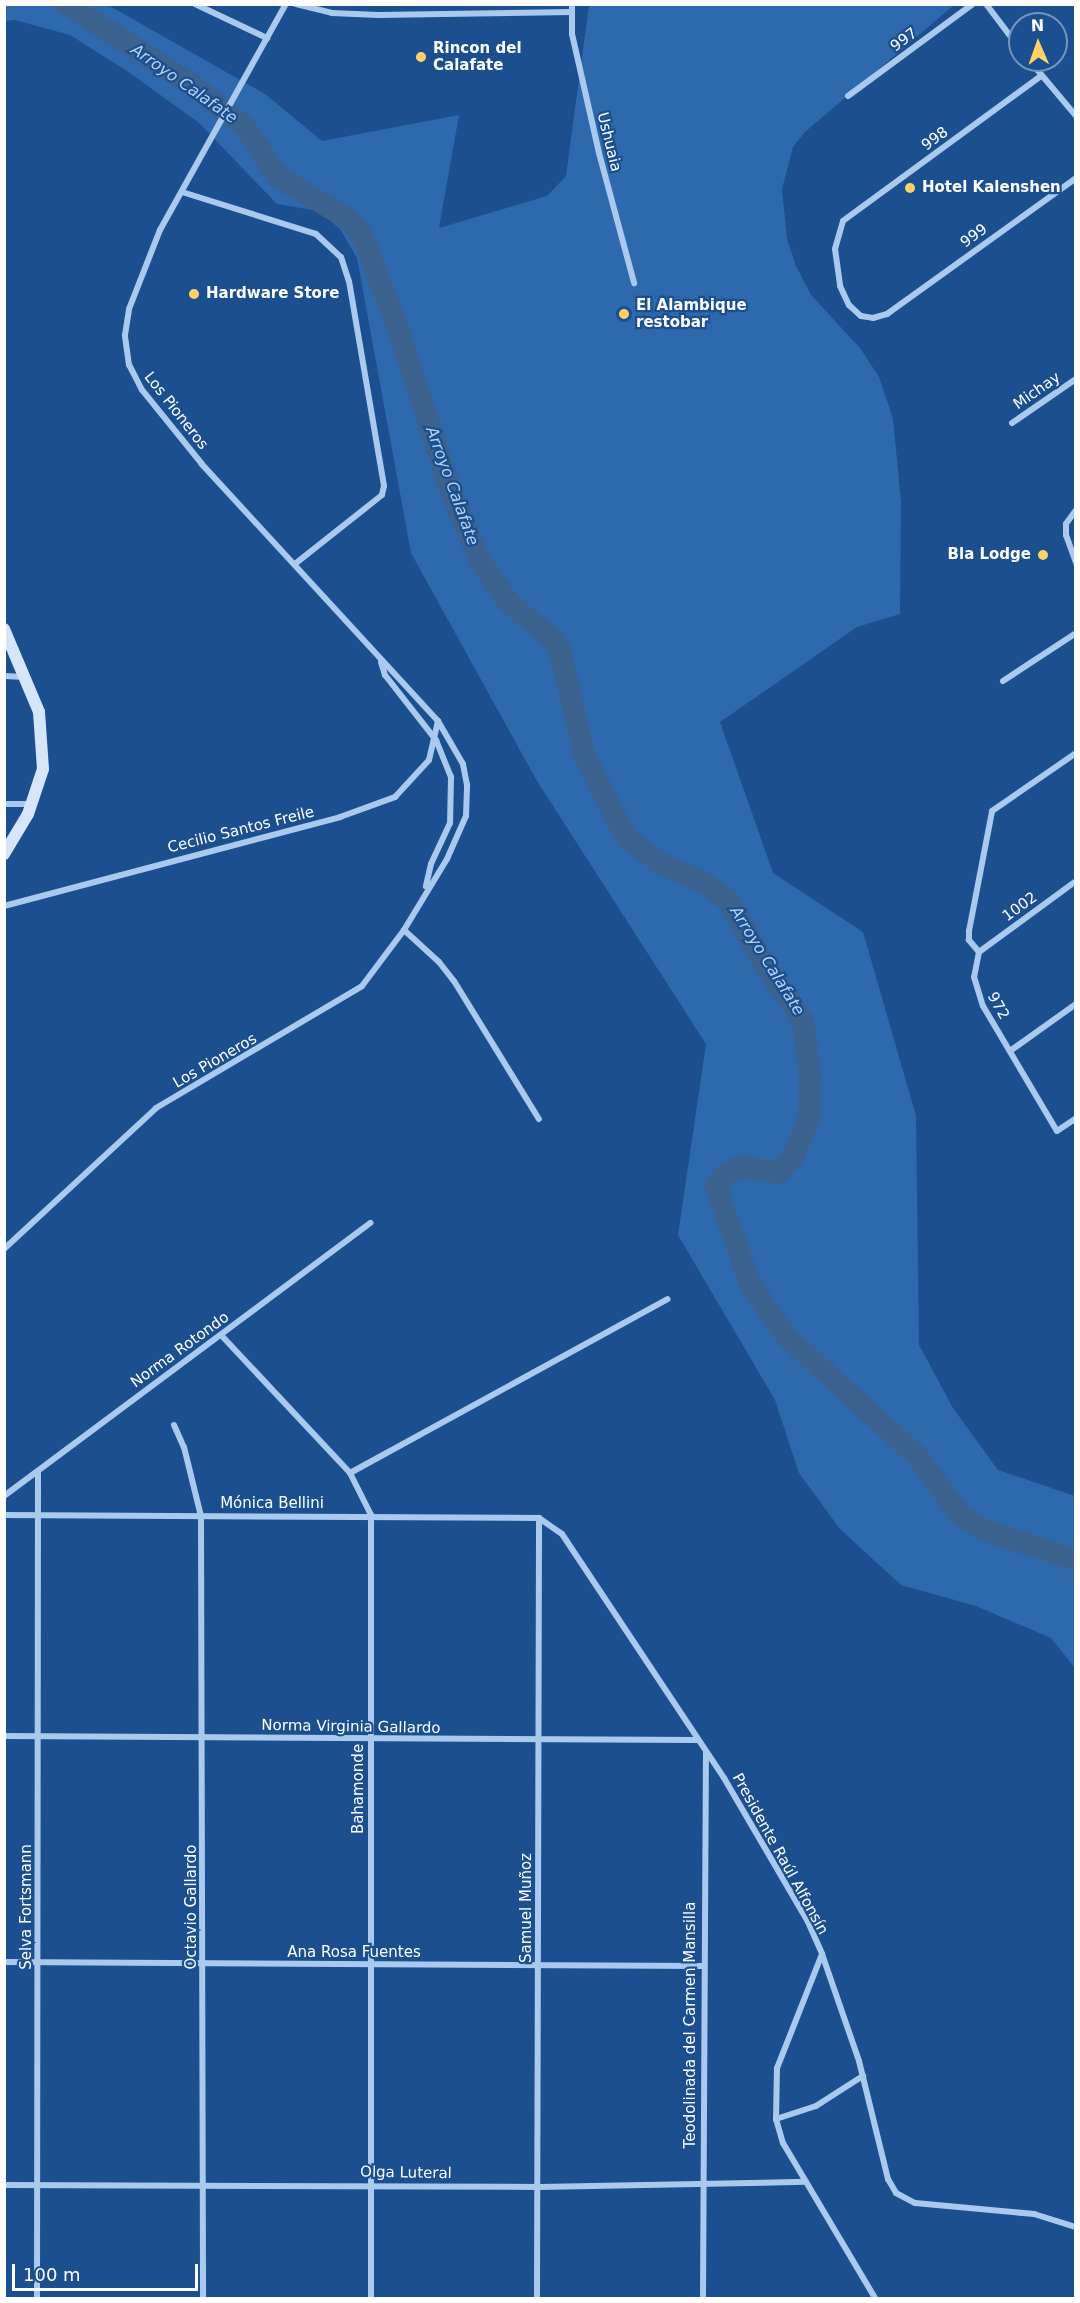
<!DOCTYPE html>
<meta charset="utf-8">
<style>
body{margin:0}
#map{position:relative;width:1080px;height:2303px;overflow:hidden;background:#1b4f8f;font-family:"DejaVu Sans",sans-serif}
div>[style]{position:absolute}
.green>*{inset:0;background:#2e69ad}
.river>*{height:22px;margin:-11px;padding:0 11px;transform-origin:11px;border-radius:11px;background:#3c6290}
.street>*{height:6px;margin:-3px;padding:0 3px;transform-origin:3px;border-radius:3px;background:#a9c9ee}
.secondary>*{height:12px;margin:-6px;padding:0 6px;transform-origin:6px;border-radius:6px;background:#d6e6fa}
.dots>*{width:16px;height:16px;translate:-50% -50%;box-sizing:border-box;border:3px solid #1b4f8f;border-radius:50%}
span{translate:-50% -50%;white-space:nowrap;text-align:center;line-height:1.15;-webkit-text-stroke:4.5px #1b4f8f;paint-order:stroke}
.street-label{font-size:15px;color:#fff}
.poi-label{font-size:15px;color:#fff;font-weight:700}
.left{translate:0 -50%;text-align:left}
.right{translate:-100% -50%;text-align:right}
.water-label{font-size:16px;color:#b5d3f5;font-style:italic}
.frame{position:absolute;inset:0;border:6px solid #fff;pointer-events:none}
.north{position:absolute;left:1008px;top:12px;width:60px;height:60px;box-sizing:border-box;background:#1b4f8f;border:2px solid #7695bc;border-radius:50%;rotate:358deg;font-size:16px;font-weight:700;line-height:24px;text-align:center;color:#fff}
.north::after{content:'';display:block;margin:auto;width:21px;height:27px;background:#ffd166;clip-path:polygon(50% 0,100% 100%,50% 72%,0 100%)}
.scale{position:absolute;left:12px;top:2264px;width:186px;height:27px;box-sizing:border-box;border:3px solid #fff;border-top:0;padding-left:8px;font-size:18px;line-height:21px;white-space:nowrap;color:#fff;-webkit-text-stroke:4px #1b4f8f;paint-order:stroke}
</style>
<div id="map">
<div class="green">
<i style="clip-path:polygon(5px 5px,108px 5px,265px 94px,322px 141px,459px 115px,439px 228px,547px 196px,566px 176px,589px 5px,954px 5px,805px 132px,793px 147px,782px 189px,787px 239px,796px 266px,811px 295px,860px 348px,879px 377px,893px 418px,901px 502px,900px 614px,857px 627px,720px 722px,773px 873px,863px 932px,916px 1116px,919px 1345px,953px 1408px,998px 1470px,1075px 1496px,1075px 1668px,1051px 1638px,976px 1606px,901px 1585px,840px 1529px,799px 1473px,775px 1400px,678px 1235px,706px 1044px,537px 781px,411px 553px,357px 258px,340px 229px,319px 211px,277px 204px,199px 123px,130px 73px,70px 35px,15px 20px,5px 21px)"></i>
</div>
<div class="river">
<i style="left:66px;top:4px;width:150px;rotate:32.7deg"></i>
<i style="left:192px;top:85px;width:68px;rotate:38.4deg"></i>
<i style="left:245px;top:127px;width:59px;rotate:56.9deg"></i>
<i style="left:277px;top:176px;width:82px;rotate:31deg"></i>
<i style="left:347px;top:218px;width:21px;rotate:47deg"></i>
<i style="left:361px;top:233px;width:102px;rotate:68.7deg"></i>
<i style="left:398px;top:328px;width:172px;rotate:72.1deg"></i>
<i style="left:451px;top:492px;width:75px;rotate:67.2deg"></i>
<i style="left:480px;top:561px;width:51px;rotate:55.4deg"></i>
<i style="left:509px;top:603px;width:57px;rotate:39.3deg"></i>
<i style="left:553px;top:639px;width:14px;rotate:60deg"></i>
<i style="left:560px;top:651px;width:105px;rotate:76.8deg"></i>
<i style="left:584px;top:753px;width:67px;rotate:64.2deg"></i>
<i style="left:613px;top:813px;width:30px;rotate:60deg"></i>
<i style="left:628px;top:839px;width:40px;rotate:37deg"></i>
<i style="left:660px;top:863px;width:51px;rotate:24.5deg"></i>
<i style="left:706px;top:884px;width:29px;rotate:36deg"></i>
<i style="left:729px;top:901px;width:73px;rotate:60.6deg"></i>
<i style="left:765px;top:965px;width:68px;rotate:55.8deg"></i>
<i style="left:803px;top:1021px;width:56px;rotate:82.9deg"></i>
<i style="left:810px;top:1077px;width:40px;rotate:91.4deg"></i>
<i style="left:809px;top:1117px;width:43px;rotate:111.8deg"></i>
<i style="left:793px;top:1157px;width:22px;rotate:133deg"></i>
<i style="left:778px;top:1173px;width:37px;rotate:-169deg"></i>
<i style="left:742px;top:1166px;width:20px;rotate:153deg"></i>
<i style="left:724px;top:1175px;width:14px;rotate:126deg"></i>
<i style="left:716px;top:1186px;width:104px;rotate:70.9deg"></i>
<i style="left:750px;top:1284px;width:65px;rotate:55.1deg"></i>
<i style="left:787px;top:1337px;width:179px;rotate:42.5deg"></i>
<i style="left:919px;top:1458px;width:70px;rotate:54.3deg"></i>
<i style="left:960px;top:1515px;width:26px;rotate:32deg"></i>
<i style="left:982px;top:1529px;width:99px;rotate:18.3deg"></i>
</div>
<div class="street">
<i style="left:195px;top:4px;width:80px;rotate:25.3deg"></i>
<i style="left:296px;top:4px;width:37px;rotate:14deg"></i>
<i style="left:332px;top:13px;width:46px;rotate:2.5deg"></i>
<i style="left:378px;top:15px;width:194px;rotate:-0.9deg"></i>
<i style="left:572px;top:4px;width:30px;rotate:90deg"></i>
<i style="left:572px;top:34px;width:122px;rotate:77.2deg"></i>
<i style="left:599px;top:153px;width:135px;rotate:74.9deg"></i>
<i style="left:986px;top:4px;width:56px;rotate:52.9deg"></i>
<i style="left:1029px;top:60px;width:73px;rotate:50deg"></i>
<i style="left:1041px;top:76px;width:245px;rotate:143.8deg"></i>
<i style="left:843px;top:221px;width:29px;rotate:106deg"></i>
<i style="left:835px;top:249px;width:37px;rotate:82deg"></i>
<i style="left:840px;top:286px;width:21px;rotate:65deg"></i>
<i style="left:849px;top:305px;width:16px;rotate:43deg"></i>
<i style="left:861px;top:316px;width:12px;rotate:9deg"></i>
<i style="left:873px;top:318px;width:15px;rotate:-16deg"></i>
<i style="left:887px;top:314px;width:233px;rotate:-35.7deg"></i>
<i style="left:848px;top:96px;width:155px;rotate:-36.4deg"></i>
<i style="left:182px;top:192px;width:140px;rotate:17.4deg"></i>
<i style="left:316px;top:234px;width:34px;rotate:43deg"></i>
<i style="left:341px;top:257px;width:25px;rotate:72deg"></i>
<i style="left:349px;top:281px;width:208px;rotate:80.3deg"></i>
<i style="left:384px;top:486px;width:9px;rotate:103deg"></i>
<i style="left:382px;top:495px;width:111px;rotate:141.6deg"></i>
<i style="left:1012px;top:423px;width:78px;rotate:-34.5deg"></i>
<i style="left:1076px;top:510px;width:17px;rotate:126deg"></i>
<i style="left:1066px;top:524px;width:11px;rotate:90deg"></i>
<i style="left:1066px;top:535px;width:30px;rotate:70deg"></i>
<i style="left:381px;top:662px;width:14px;rotate:73deg"></i>
<i style="left:385px;top:675px;width:83px;rotate:51.9deg"></i>
<i style="left:436px;top:740px;width:40px;rotate:68deg"></i>
<i style="left:451px;top:777px;width:46px;rotate:91.2deg"></i>
<i style="left:450px;top:823px;width:45px;rotate:114.9deg"></i>
<i style="left:431px;top:864px;width:23px;rotate:103deg"></i>
<i style="left:4px;top:676px;width:21px;rotate:3deg"></i>
<i style="left:1003px;top:681px;width:87px;rotate:-33.3deg"></i>
<i style="left:4px;top:804px;width:27px"></i>
<i style="left:4px;top:906px;width:348px;rotate:-14.8deg"></i>
<i style="left:340px;top:817px;width:59px;rotate:-20deg"></i>
<i style="left:395px;top:797px;width:50px;rotate:-47.4deg"></i>
<i style="left:429px;top:760px;width:40px;rotate:-77deg"></i>
<i style="left:404px;top:930px;width:47px;rotate:42.4deg"></i>
<i style="left:439px;top:962px;width:24px;rotate:52deg"></i>
<i style="left:454px;top:981px;width:162px;rotate:58.4deg"></i>
<i style="left:979px;top:952px;width:16px;rotate:-130deg"></i>
<i style="left:969px;top:940px;width:9px;rotate:-90deg"></i>
<i style="left:969px;top:931px;width:122px;rotate:-79.1deg"></i>
<i style="left:992px;top:811px;width:102px;rotate:-34.6deg"></i>
<i style="left:979px;top:952px;width:25px;rotate:101deg"></i>
<i style="left:974px;top:977px;width:30px;rotate:73deg"></i>
<i style="left:983px;top:1006px;width:145px;rotate:59.4deg"></i>
<i style="left:1057px;top:1131px;width:23px;rotate:-34deg"></i>
<i style="left:979px;top:952px;width:120px;rotate:-36.2deg"></i>
<i style="left:1010px;top:1051px;width:81px;rotate:-35.5deg"></i>
<i style="left:4px;top:1249px;width:207px;rotate:-42.8deg"></i>
<i style="left:156px;top:1108px;width:239px;rotate:-30.6deg"></i>
<i style="left:362px;top:986px;width:70px;rotate:-53.1deg"></i>
<i style="left:404px;top:930px;width:83px;rotate:-58.8deg"></i>
<i style="left:447px;top:859px;width:47px;rotate:-66.2deg"></i>
<i style="left:466px;top:816px;width:31px;rotate:-88deg"></i>
<i style="left:467px;top:785px;width:21px;rotate:-101deg"></i>
<i style="left:463px;top:764px;width:50px;rotate:-120.2deg"></i>
<i style="left:438px;top:721px;width:349px;rotate:-132.6deg"></i>
<i style="left:202px;top:464px;width:95px;rotate:-129deg"></i>
<i style="left:142px;top:390px;width:28px;rotate:-117deg"></i>
<i style="left:129px;top:365px;width:30px;rotate:-98deg"></i>
<i style="left:125px;top:335px;width:26px;rotate:-81deg"></i>
<i style="left:129px;top:309px;width:85px;rotate:-68.6deg"></i>
<i style="left:160px;top:230px;width:259px;rotate:-60.9deg"></i>
<i style="left:221px;top:1335px;width:189px;rotate:46.9deg"></i>
<i style="left:350px;top:1473px;width:47px;rotate:63.4deg"></i>
<i style="left:371px;top:1515px;width:783px;rotate:90deg"></i>
<i style="left:174px;top:1425px;width:24px;rotate:66deg"></i>
<i style="left:184px;top:1447px;width:71px;rotate:76.2deg"></i>
<i style="left:201px;top:1516px;width:782px;rotate:89.85deg"></i>
<i style="left:350px;top:1473px;width:362px;rotate:-28.7deg"></i>
<i style="left:4px;top:1496px;width:457px;rotate:-36.7deg"></i>
<i style="left:4px;top:1515px;width:535px;rotate:0.32deg"></i>
<i style="left:539px;top:1518px;width:28px;rotate:35deg"></i>
<i style="left:562px;top:1534px;width:293px;rotate:56.4deg"></i>
<i style="left:724px;top:1778px;width:167px;rotate:59.7deg"></i>
<i style="left:808px;top:1922px;width:35px;rotate:66deg"></i>
<i style="left:822px;top:1954px;width:123px;rotate:111.5deg"></i>
<i style="left:777px;top:2068px;width:51px;rotate:91.1deg"></i>
<i style="left:776px;top:2119px;width:25px;rotate:74deg"></i>
<i style="left:783px;top:2143px;width:180px;rotate:59.3deg"></i>
<i style="left:4px;top:1736px;width:693px;rotate:0.33deg"></i>
<i style="left:822px;top:1954px;width:113px;rotate:70.9deg"></i>
<i style="left:859px;top:2061px;width:122px;rotate:76.2deg"></i>
<i style="left:888px;top:2179px;width:16px;rotate:60deg"></i>
<i style="left:896px;top:2193px;width:21px;rotate:28deg"></i>
<i style="left:915px;top:2203px;width:120px;rotate:5.3deg"></i>
<i style="left:1034px;top:2214px;width:44px;rotate:17.2deg"></i>
<i style="left:4px;top:1962px;width:699px;rotate:0.33deg"></i>
<i style="left:776px;top:2119px;width:42px;rotate:-18deg"></i>
<i style="left:816px;top:2106px;width:56px;rotate:-32.6deg"></i>
<i style="left:4px;top:2185px;width:535px;rotate:0.21deg"></i>
<i style="left:539px;top:2187px;width:267px;rotate:-1.1deg"></i>
<i style="left:37px;top:2298px;width:826px;rotate:-89.93deg"></i>
<i style="left:537px;top:2298px;width:780px;rotate:-89.85deg"></i>
<i style="left:703px;top:2298px;width:546px;rotate:-89.69deg"></i>
</div>
<div class="secondary">
<i style="left:4px;top:629px;width:90px;rotate:67.1deg"></i>
<i style="left:39px;top:712px;width:57px;rotate:86deg"></i>
<i style="left:43px;top:769px;width:47px;rotate:108.4deg"></i>
<i style="left:28px;top:814px;width:47px;rotate:121deg"></i>
</div>
<div class="dots">
<i style="left:421px;top:57px;background:#ffd166"></i>
<i style="left:910px;top:188px;background:#ffd166"></i>
<i style="left:194px;top:294px;background:#ffd166"></i>
<i style="left:624px;top:314px;background:#ffd166"></i>
<i style="left:1043px;top:555px;background:#ffd166"></i>
</div>
<div class="street-label">
<span style="left:904px;top:40px;rotate:-36deg">997</span>
<span style="left:935px;top:139px;rotate:-37deg">998</span>
<span style="left:609px;top:142px;rotate:76deg">Ushuaia</span>
<span style="left:974px;top:236px;rotate:-36deg">999</span>
<span style="left:1037px;top:391px;rotate:-35deg">Michay</span>
<span style="left:176px;top:411px;rotate:52deg">Los Pioneros</span>
<span style="left:241px;top:830px;rotate:-14deg">Cecilio Santos Freile</span>
<span style="left:1020px;top:907px;rotate:-36deg">1002</span>
<span style="left:998px;top:1006px;rotate:61deg">972</span>
<span style="left:215px;top:1061px;rotate:-30deg">Los Pioneros</span>
<span style="left:180px;top:1350px;rotate:-36deg">Norma Rotondo</span>
<span style="left:272px;top:1504px">Mónica Bellini</span>
<span style="left:351px;top:1727px;rotate:1deg">Norma Virginia Gallardo</span>
<span style="left:359px;top:1789px;rotate:-90deg">Bahamonde</span>
<span style="left:780px;top:1854px;rotate:61deg">Presidente Raúl Alfonsín</span>
<span style="left:27px;top:1907px;rotate:-90deg">Selva Fortsmann</span>
<span style="left:192px;top:1907px;rotate:-90deg">Octavio Gallardo</span>
<span style="left:527px;top:1908px;rotate:-90deg">Samuel Muñoz</span>
<span style="left:354px;top:1953px">Ana Rosa Fuentes</span>
<span style="left:691px;top:2025px;rotate:-90deg">Teodolinada del Carmen Mansilla</span>
<span style="left:406px;top:2173px;rotate:1deg">Olga Luteral</span>
</div>
<div class="poi-label">
<span class="left" style="left:433px;top:57px">Rincon del<br>Calafate</span>
<span class="left" style="left:922px;top:188px">Hotel Kalenshen</span>
<span class="left" style="left:206px;top:294px">Hardware Store</span>
<span class="left" style="left:636px;top:314px">El Alambique<br>restobar</span>
<span class="right" style="left:1031px;top:555px">Bla Lodge</span>
</div>
<div class="water-label">
<span style="left:184px;top:84px;rotate:35deg">Arroyo Calafate</span>
<span style="left:452px;top:486px;rotate:70deg">Arroyo Calafate</span>
<span style="left:767px;top:961px;rotate:58deg">Arroyo Calafate</span>
</div>
<div class="frame"></div>
<div class="north">N</div>
<div class="scale">100 m</div>
</div>
